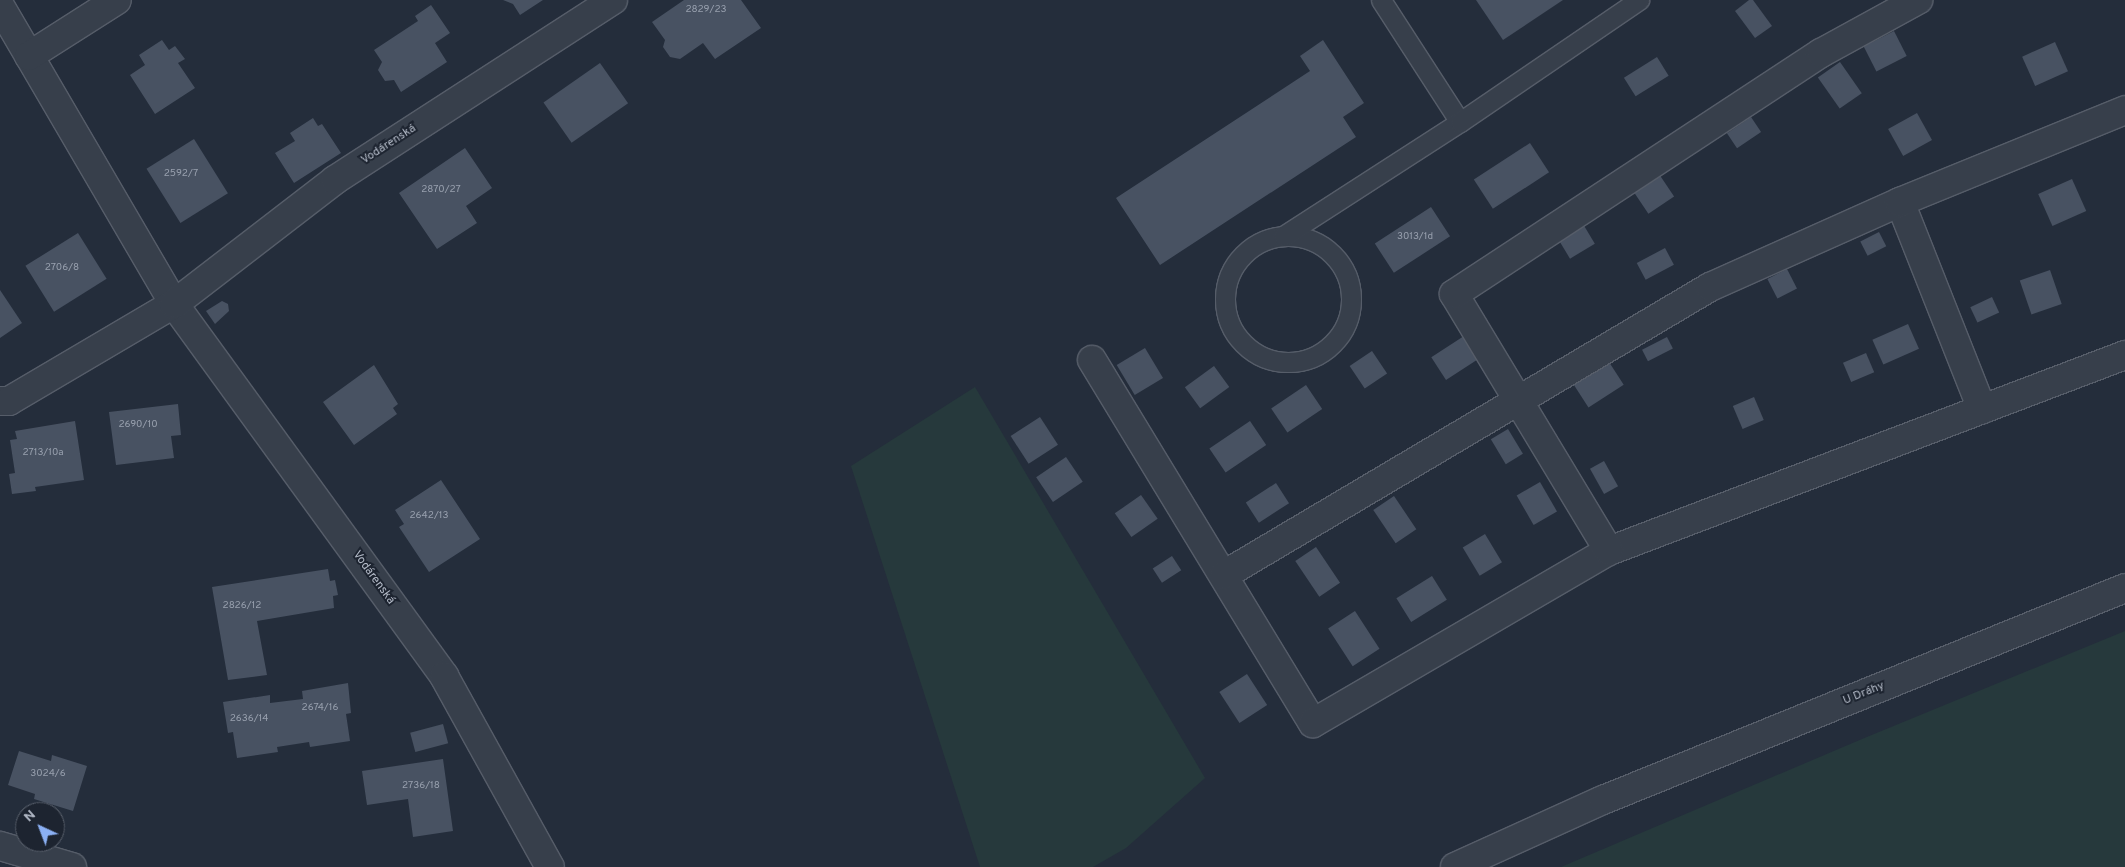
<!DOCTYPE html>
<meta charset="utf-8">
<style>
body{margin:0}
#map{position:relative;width:2125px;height:867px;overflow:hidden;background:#242d3b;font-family:Overpass,sans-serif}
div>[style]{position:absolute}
.green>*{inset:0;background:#26393c}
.building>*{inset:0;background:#485262;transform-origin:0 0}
.roads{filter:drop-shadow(1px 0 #565d69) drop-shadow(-1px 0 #565d69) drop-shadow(0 1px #565d69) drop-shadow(0 -1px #565d69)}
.service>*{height:19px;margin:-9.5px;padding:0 9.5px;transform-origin:9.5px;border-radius:9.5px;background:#373f4b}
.service>.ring{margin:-9.5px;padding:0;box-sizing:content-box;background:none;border:19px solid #373f4b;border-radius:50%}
.minor>*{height:28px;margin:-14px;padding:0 14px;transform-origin:14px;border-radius:14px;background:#373f4b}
.tertiary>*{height:28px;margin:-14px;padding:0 14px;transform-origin:14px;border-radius:14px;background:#373f4b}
span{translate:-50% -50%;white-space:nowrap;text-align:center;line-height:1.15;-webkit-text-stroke:4px #1d2430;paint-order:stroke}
.number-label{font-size:10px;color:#98a0ae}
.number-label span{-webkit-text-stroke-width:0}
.street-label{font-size:12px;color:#b3bac7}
.north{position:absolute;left:15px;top:802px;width:50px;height:50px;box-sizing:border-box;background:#1d2430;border:1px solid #59606c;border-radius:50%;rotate:317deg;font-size:14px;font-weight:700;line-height:20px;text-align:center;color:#b3bac7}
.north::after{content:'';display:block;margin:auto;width:18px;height:22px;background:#8bb0f4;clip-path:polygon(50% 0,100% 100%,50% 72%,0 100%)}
</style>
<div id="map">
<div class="green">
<i style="clip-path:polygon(975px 387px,1205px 778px,1126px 848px,1093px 867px,980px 867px,851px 466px)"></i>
<i style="clip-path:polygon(2125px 631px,2125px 867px,1561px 867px,1862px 739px)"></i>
</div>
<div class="building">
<i style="clip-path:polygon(503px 0,543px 0,520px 15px,513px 4px)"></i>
<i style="clip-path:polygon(684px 0,741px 0,761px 28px,715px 59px,703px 43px,680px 59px,670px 57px,663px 47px,665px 40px,652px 22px)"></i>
<i style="clip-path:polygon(1476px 0,1563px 0,1503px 40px)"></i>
<i style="clip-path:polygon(1749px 0,1753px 0,1772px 26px,1755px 38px,1735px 11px)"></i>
<i style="clip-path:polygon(431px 5px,450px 33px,435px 43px,447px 62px,401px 92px,394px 80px,385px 81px,378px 70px,382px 62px,374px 50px,418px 21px,415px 16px)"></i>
<i style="left:1894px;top:31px;width:28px;height:34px;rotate:63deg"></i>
<i style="clip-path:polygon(162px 40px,169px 50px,175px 46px,185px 59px,178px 63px,195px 88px,155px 114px,130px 75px,145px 65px,139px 55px)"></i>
<i style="clip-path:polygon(1323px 40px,1364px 103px,1343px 117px,1356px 137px,1160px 265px,1116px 198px,1310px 71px,1300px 56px)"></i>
<i style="left:2055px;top:42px;width:32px;height:36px;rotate:66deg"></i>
<i style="left:1657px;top:57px;width:22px;height:39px;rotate:58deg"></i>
<i style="left:1840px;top:62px;width:38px;height:27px;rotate:55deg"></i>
<i style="left:600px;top:63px;width:49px;height:69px;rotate:55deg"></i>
<i style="left:1917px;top:113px;width:31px;height:33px;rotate:61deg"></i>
<i style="left:1751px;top:117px;width:18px;height:29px;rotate:56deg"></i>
<i style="clip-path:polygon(313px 118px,318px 126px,322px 124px,341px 153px,294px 183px,275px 153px,295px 141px,290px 133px)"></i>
<i style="left:194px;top:139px;width:64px;height:56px;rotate:58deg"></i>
<i style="left:1530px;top:143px;width:35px;height:67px;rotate:57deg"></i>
<i style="clip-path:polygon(465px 148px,492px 188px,466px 206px,477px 223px,437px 249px,399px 193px)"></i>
<i style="left:1659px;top:174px;width:27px;height:31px;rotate:56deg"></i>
<i style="left:2072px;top:179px;width:35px;height:37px;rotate:66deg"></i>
<i style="left:1431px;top:207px;width:35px;height:67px;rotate:57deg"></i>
<i style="left:1583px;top:224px;width:23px;height:29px;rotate:59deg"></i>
<i style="left:1879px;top:232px;width:16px;height:21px;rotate:63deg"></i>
<i style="left:78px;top:233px;width:54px;height:62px;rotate:58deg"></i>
<i style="left:1665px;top:248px;width:19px;height:32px;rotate:62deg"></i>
<i style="left:1787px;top:269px;width:22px;height:22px;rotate:63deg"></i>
<i style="left:2050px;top:270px;width:36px;height:32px;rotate:71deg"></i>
<i style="clip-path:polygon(0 290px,22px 323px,0 338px)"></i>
<i style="left:1992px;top:297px;width:17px;height:24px;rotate:65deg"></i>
<i style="clip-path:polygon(222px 301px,228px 304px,229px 311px,215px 324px,206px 311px)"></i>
<i style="left:1908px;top:324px;width:27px;height:39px;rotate:66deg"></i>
<i style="left:1464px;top:336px;width:27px;height:39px;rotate:57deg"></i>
<i style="left:1667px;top:337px;width:13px;height:28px;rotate:63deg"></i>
<i style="left:1145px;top:348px;width:35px;height:33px;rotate:59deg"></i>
<i style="left:1372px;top:351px;width:27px;height:27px;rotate:56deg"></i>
<i style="left:1866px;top:353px;width:21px;height:25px;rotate:67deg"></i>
<i style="left:1609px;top:362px;width:27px;height:42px;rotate:57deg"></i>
<i style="clip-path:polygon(374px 365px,398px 404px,393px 408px,397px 414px,354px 445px,323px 402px)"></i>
<i style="left:1214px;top:366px;width:26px;height:36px;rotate:54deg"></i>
<i style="left:1306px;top:385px;width:29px;height:42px;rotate:56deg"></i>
<i style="left:1754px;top:397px;width:25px;height:23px;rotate:67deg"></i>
<i style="clip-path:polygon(178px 404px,181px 435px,171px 436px,174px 458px,116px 465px,109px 412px)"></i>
<i style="left:1040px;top:417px;width:33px;height:35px;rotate:57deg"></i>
<i style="clip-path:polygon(75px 421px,84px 480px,35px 487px,36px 491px,12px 494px,9px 474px,15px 473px,10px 440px,17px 439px,15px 431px)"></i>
<i style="left:1250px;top:421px;width:29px;height:49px;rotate:56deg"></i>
<i style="left:1508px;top:429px;width:29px;height:20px;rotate:59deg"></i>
<i style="left:1066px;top:457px;width:30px;height:36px;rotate:56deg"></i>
<i style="left:1604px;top:461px;width:29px;height:16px;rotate:61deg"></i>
<i style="clip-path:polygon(441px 480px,480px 539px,429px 572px,399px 527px,404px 524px,395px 510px)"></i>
<i style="left:1540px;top:482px;width:34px;height:27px;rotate:60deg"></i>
<i style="left:1276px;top:483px;width:24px;height:36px;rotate:57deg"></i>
<i style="left:1141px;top:495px;width:29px;height:32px;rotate:55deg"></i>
<i style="left:1394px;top:496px;width:40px;height:25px;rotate:56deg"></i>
<i style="left:1485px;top:534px;width:33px;height:26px;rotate:59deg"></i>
<i style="left:1316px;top:547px;width:43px;height:25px;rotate:56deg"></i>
<i style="left:1172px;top:556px;width:17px;height:23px;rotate:57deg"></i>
<i style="clip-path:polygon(328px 569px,330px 581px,335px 580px,338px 595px,333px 596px,334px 608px,257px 621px,267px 675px,228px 680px,212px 587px)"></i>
<i style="left:1432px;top:576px;width:28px;height:42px;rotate:58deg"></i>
<i style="left:1355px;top:611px;width:45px;height:32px;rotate:57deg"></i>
<i style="left:1247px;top:674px;width:37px;height:33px;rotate:57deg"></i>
<i style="clip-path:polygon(348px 683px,351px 713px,346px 714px,350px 741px,310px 747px,309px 742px,277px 747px,278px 752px,237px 758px,233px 732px,228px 733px,223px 702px,270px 695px,270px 703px,303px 699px,302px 691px)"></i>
<i style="left:443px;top:724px;width:20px;height:34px;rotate:75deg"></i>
<i style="clip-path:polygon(19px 751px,51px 761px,52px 755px,87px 766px,73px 811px,34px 799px,35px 794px,8px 785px)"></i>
<i style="clip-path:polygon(443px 759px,453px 831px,413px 837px,408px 799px,367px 805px,362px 771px)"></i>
</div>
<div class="roads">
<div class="service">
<i style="left:1381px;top:0;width:145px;rotate:57.1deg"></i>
<i class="ring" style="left:1225px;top:236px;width:107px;height:107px"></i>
<i style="left:1283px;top:236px;width:211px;rotate:-32.8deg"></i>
<i style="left:1460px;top:122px;width:217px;rotate:-34.3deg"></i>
</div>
<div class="minor">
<i style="left:0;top:6px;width:345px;rotate:59.7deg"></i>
<i style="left:174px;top:304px;width:460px;rotate:54deg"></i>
<i style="left:444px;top:676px;width:218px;rotate:61deg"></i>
<i style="left:29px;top:56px;width:104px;rotate:-32.5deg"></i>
<i style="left:1900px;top:202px;width:223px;rotate:68.4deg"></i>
<i style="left:1092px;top:360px;width:425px;rotate:58.7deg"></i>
<i style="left:1313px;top:723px;width:342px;rotate:-30.2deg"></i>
<i style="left:1609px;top:551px;width:552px;rotate:-20.8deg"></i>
<i style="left:0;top:401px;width:9px"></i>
<i style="left:9px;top:401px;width:191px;rotate:-30.5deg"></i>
<i style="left:174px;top:304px;width:203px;rotate:-37.6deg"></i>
<i style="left:335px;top:180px;width:331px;rotate:-32.9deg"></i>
<i style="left:1609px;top:551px;width:300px;rotate:-121.1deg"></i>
<i style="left:1454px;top:294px;width:439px;rotate:-33.3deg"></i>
<i style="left:1821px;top:53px;width:111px;rotate:-28.7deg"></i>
<i style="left:1224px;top:575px;width:565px;rotate:-30.65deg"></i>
<i style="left:1710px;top:287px;width:208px;rotate:-24.1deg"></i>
<i style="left:1900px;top:202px;width:243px;rotate:-22.2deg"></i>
</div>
<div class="tertiary">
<i style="left:0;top:846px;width:75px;rotate:16.3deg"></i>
<i style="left:1455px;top:867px;width:162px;rotate:-24.4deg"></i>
<i style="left:1603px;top:800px;width:563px;rotate:-22.1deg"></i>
</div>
</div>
<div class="number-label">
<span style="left:706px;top:10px">2829/23</span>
<span style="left:181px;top:174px">2592/7</span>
<span style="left:441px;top:190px">2870/27</span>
<span style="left:1415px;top:237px">3013/1d</span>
<span style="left:62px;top:268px">2706/8</span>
<span style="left:138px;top:425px">2690/10</span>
<span style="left:43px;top:453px">2713/10a</span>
<span style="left:429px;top:516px">2642/13</span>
<span style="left:242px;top:606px">2826/12</span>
<span style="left:320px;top:708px">2674/16</span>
<span style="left:249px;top:719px">2636/14</span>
<span style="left:48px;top:774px">3024/6</span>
<span style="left:421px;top:786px">2736/18</span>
</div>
<div class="street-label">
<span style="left:389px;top:145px;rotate:-33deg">Vodárenská</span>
<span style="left:373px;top:578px;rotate:54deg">Vodárenská</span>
<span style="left:1864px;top:694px;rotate:-22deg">U Dráhy</span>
</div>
<div class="north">N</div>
</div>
